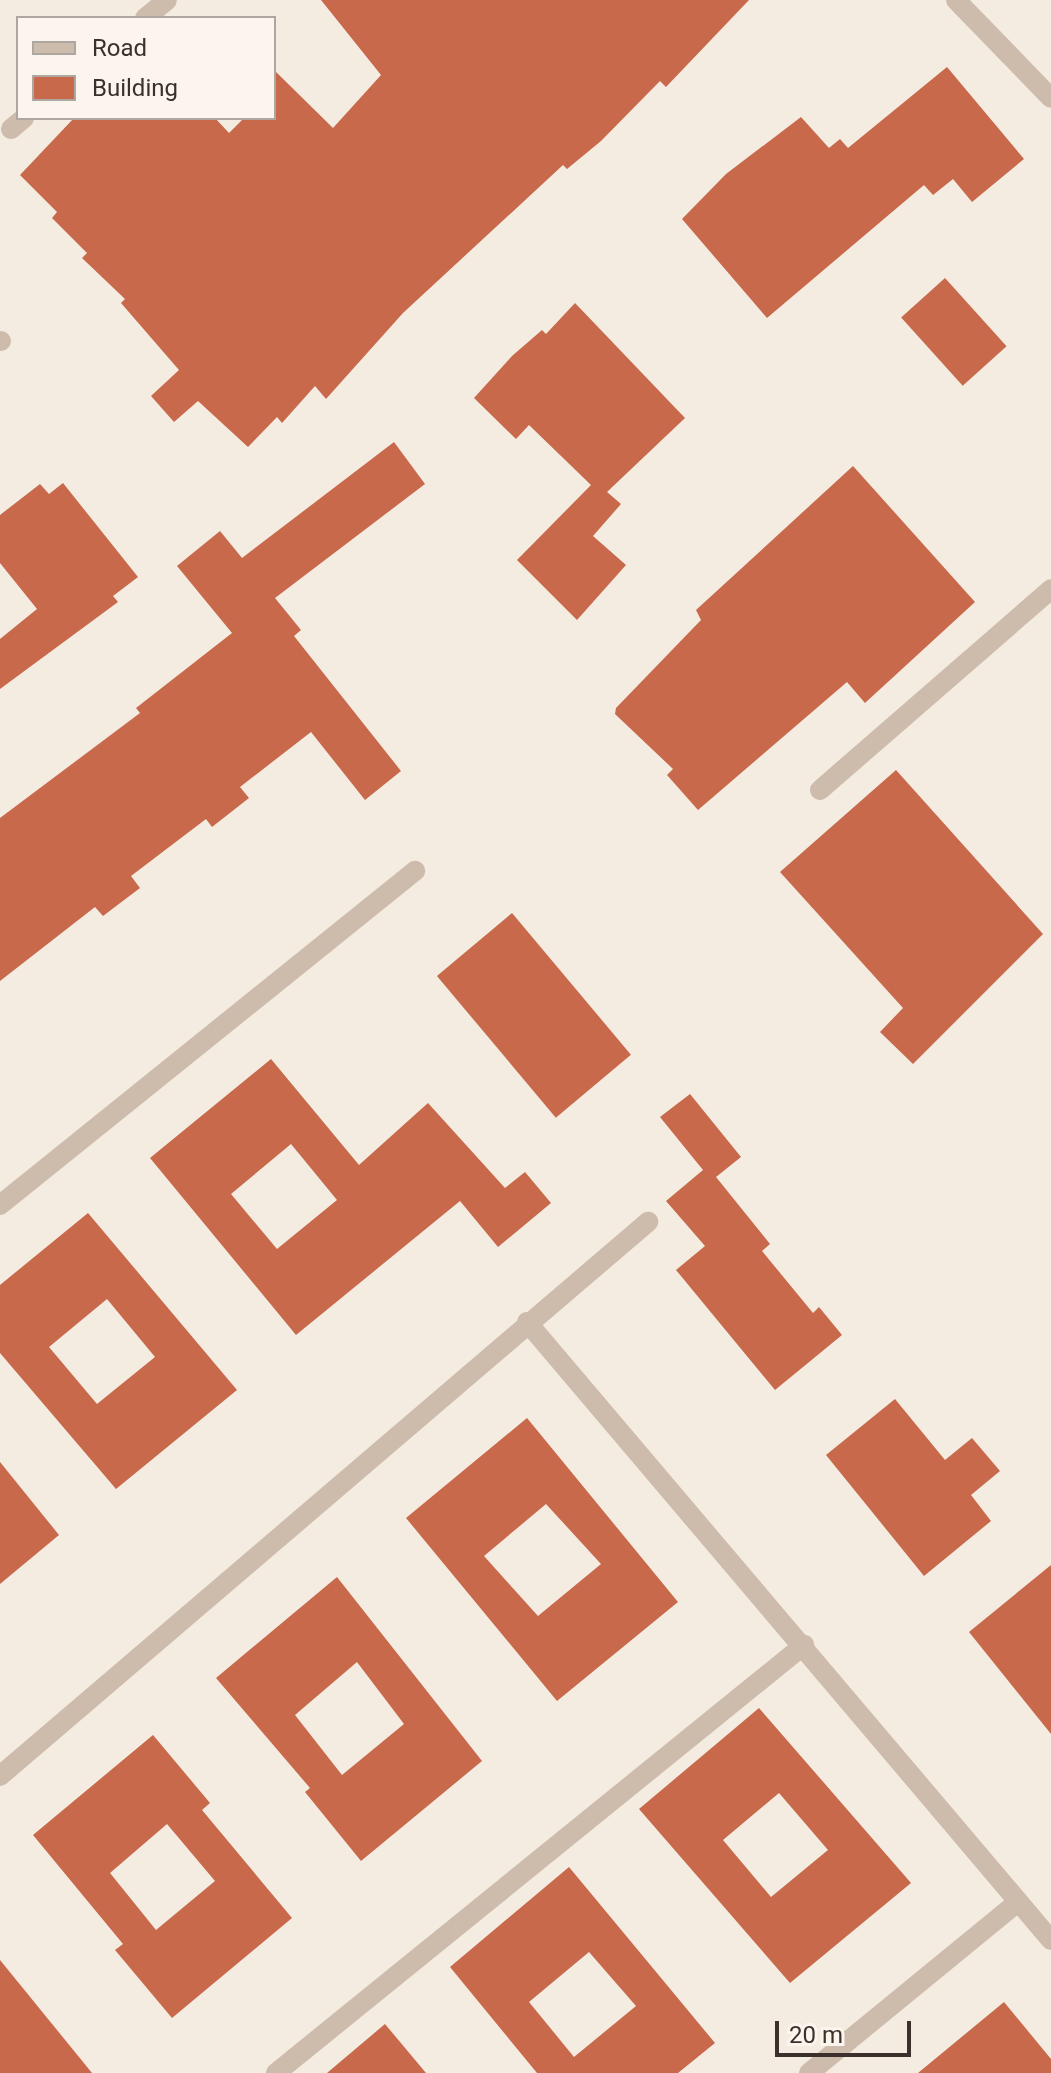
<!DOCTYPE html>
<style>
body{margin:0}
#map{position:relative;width:1051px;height:2073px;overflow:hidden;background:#f4ebe1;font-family:Roboto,sans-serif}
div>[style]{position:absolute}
.building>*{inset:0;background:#c8694b;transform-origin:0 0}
.service>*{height:20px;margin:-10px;padding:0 10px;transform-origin:10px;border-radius:10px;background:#cdbbac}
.minor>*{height:20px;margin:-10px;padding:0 10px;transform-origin:10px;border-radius:10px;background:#cdbbac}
span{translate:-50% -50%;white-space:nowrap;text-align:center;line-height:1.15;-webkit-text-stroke:6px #fbf5ee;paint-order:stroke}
.legend{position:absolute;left:16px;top:16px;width:260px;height:104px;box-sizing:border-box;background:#fbf5ee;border:2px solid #aea6a0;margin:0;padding:10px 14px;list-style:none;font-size:24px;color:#3b302b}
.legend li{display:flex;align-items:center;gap:16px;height:40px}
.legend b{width:40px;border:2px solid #aea6a0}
.scale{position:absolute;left:775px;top:2021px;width:136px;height:36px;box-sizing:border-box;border:4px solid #3b302b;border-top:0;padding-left:10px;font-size:24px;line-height:28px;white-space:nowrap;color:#3b302b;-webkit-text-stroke:6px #fbf5ee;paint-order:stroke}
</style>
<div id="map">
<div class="building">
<i style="clip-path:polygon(321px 0,749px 0,666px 87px,660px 81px,601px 141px,567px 169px,563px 165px,403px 313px,326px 399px,315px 386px,282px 423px,277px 417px,248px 447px,198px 401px,174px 422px,151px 396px,179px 370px,121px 303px,125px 299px,82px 258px,87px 253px,52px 218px,57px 212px,20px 175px,74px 118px,215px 118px,229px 133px,244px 118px,274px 118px,274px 70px,333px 128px,381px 75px)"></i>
<i style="clip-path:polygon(947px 67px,1024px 159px,972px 202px,953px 179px,933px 195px,924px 185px,767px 318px,682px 219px,726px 174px,801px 117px,829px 148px,840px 139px,848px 148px)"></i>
<i style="left:945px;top:278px;width:92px;height:59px;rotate:48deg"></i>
<i style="clip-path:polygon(575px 303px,685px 418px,607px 492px,621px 504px,593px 536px,626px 565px,577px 620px,517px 560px,591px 485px,529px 425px,516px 439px,474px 398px,512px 356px,542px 330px,546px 334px)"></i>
<i style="clip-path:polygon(394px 442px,425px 484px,275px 598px,301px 630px,294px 636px,401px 771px,365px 800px,311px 732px,240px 787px,249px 798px,212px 827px,206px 819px,131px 876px,140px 888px,103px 916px,95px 907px,0 981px,0 818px,140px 713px,136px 708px,232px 633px,177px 566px,220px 531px,242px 558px)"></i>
<i style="clip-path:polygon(853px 466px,975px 602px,865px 703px,847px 682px,698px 810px,667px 775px,673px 769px,615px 714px,616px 708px,701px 620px,696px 610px)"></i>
<i style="clip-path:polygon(63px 483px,138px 577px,113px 596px,118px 602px,0 689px,0 639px,37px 609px,0 563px,0 515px,40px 484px,49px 494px)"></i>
<i style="clip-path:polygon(896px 770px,1043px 934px,913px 1064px,880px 1032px,903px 1008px,780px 872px)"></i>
<i style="left:512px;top:913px;width:185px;height:98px;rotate:50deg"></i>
<i style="clip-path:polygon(evenodd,271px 1059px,359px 1165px,428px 1103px,505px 1188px,525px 1172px,551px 1203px,498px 1247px,460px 1201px,296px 1335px,150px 1158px,271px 1059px,291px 1144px,337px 1200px,277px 1249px,231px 1194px,291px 1144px)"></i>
<i style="clip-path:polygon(690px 1094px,741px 1157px,716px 1177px,770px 1244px,762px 1251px,813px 1313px,819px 1307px,842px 1335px,775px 1390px,676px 1270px,705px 1246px,666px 1201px,703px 1170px,660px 1117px)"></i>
<i style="clip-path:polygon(evenodd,88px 1213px,237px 1390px,116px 1489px,0 1353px,0 1285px,88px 1213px,107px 1299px,155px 1357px,97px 1404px,49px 1347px,107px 1299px)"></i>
<i style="clip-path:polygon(895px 1399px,945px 1460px,972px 1438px,1000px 1471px,971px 1495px,991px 1521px,924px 1576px,826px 1455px)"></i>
<i style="clip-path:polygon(evenodd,527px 1418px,678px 1602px,557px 1701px,406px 1518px,527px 1418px,546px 1504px,601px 1564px,538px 1616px,484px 1556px,546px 1504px)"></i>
<i style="clip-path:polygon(0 1462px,59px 1535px,0 1584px)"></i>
<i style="clip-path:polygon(1051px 1565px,1051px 1734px,969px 1632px)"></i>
<i style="clip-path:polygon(evenodd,337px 1577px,482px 1761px,361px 1861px,305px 1792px,310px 1788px,216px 1678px,337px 1577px,357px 1662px,404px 1724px,342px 1775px,295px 1715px,357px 1662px)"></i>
<i style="clip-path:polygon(evenodd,759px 1708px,911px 1883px,790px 1983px,639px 1809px,759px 1708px,779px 1793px,828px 1850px,771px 1897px,723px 1840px,779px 1793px)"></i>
<i style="clip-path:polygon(evenodd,153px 1735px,210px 1803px,202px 1810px,292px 1918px,172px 2018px,115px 1950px,123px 1944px,33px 1835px,153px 1735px,167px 1824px,215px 1881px,156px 1930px,110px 1873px,167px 1824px)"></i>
<i style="clip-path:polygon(evenodd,569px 1867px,715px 2043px,678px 2073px,537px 2073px,450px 1967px,569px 1867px,589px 1952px,636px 2006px,574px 2057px,529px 2002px,589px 1952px)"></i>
<i style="clip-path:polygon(0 1960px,92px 2073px,0 2073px)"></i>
<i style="clip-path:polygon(1004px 2002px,1051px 2059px,1051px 2073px,918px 2073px)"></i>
<i style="clip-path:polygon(385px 2024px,426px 2073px,327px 2073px)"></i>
</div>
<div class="service">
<i style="left:956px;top:0;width:136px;rotate:45.9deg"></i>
<i style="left:145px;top:18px;width:28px;rotate:-39deg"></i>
<i style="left:11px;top:129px;width:17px;rotate:-40deg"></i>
<i style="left:820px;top:790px;width:306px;rotate:-41deg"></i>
</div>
<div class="minor">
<i style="left:0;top:341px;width:1px"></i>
<i style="left:0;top:1205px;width:533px;rotate:-38.83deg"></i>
<i style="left:527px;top:1322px;width:810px;rotate:49.71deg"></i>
<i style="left:0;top:1776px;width:853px;rotate:-40.53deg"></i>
<i style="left:276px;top:2073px;width:680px;rotate:-39.03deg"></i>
<i style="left:809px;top:2073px;width:270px;rotate:-39.3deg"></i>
</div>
<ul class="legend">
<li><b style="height:10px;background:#cdbbac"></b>Road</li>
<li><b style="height:22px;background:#c8694b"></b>Building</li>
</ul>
<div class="scale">20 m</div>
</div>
